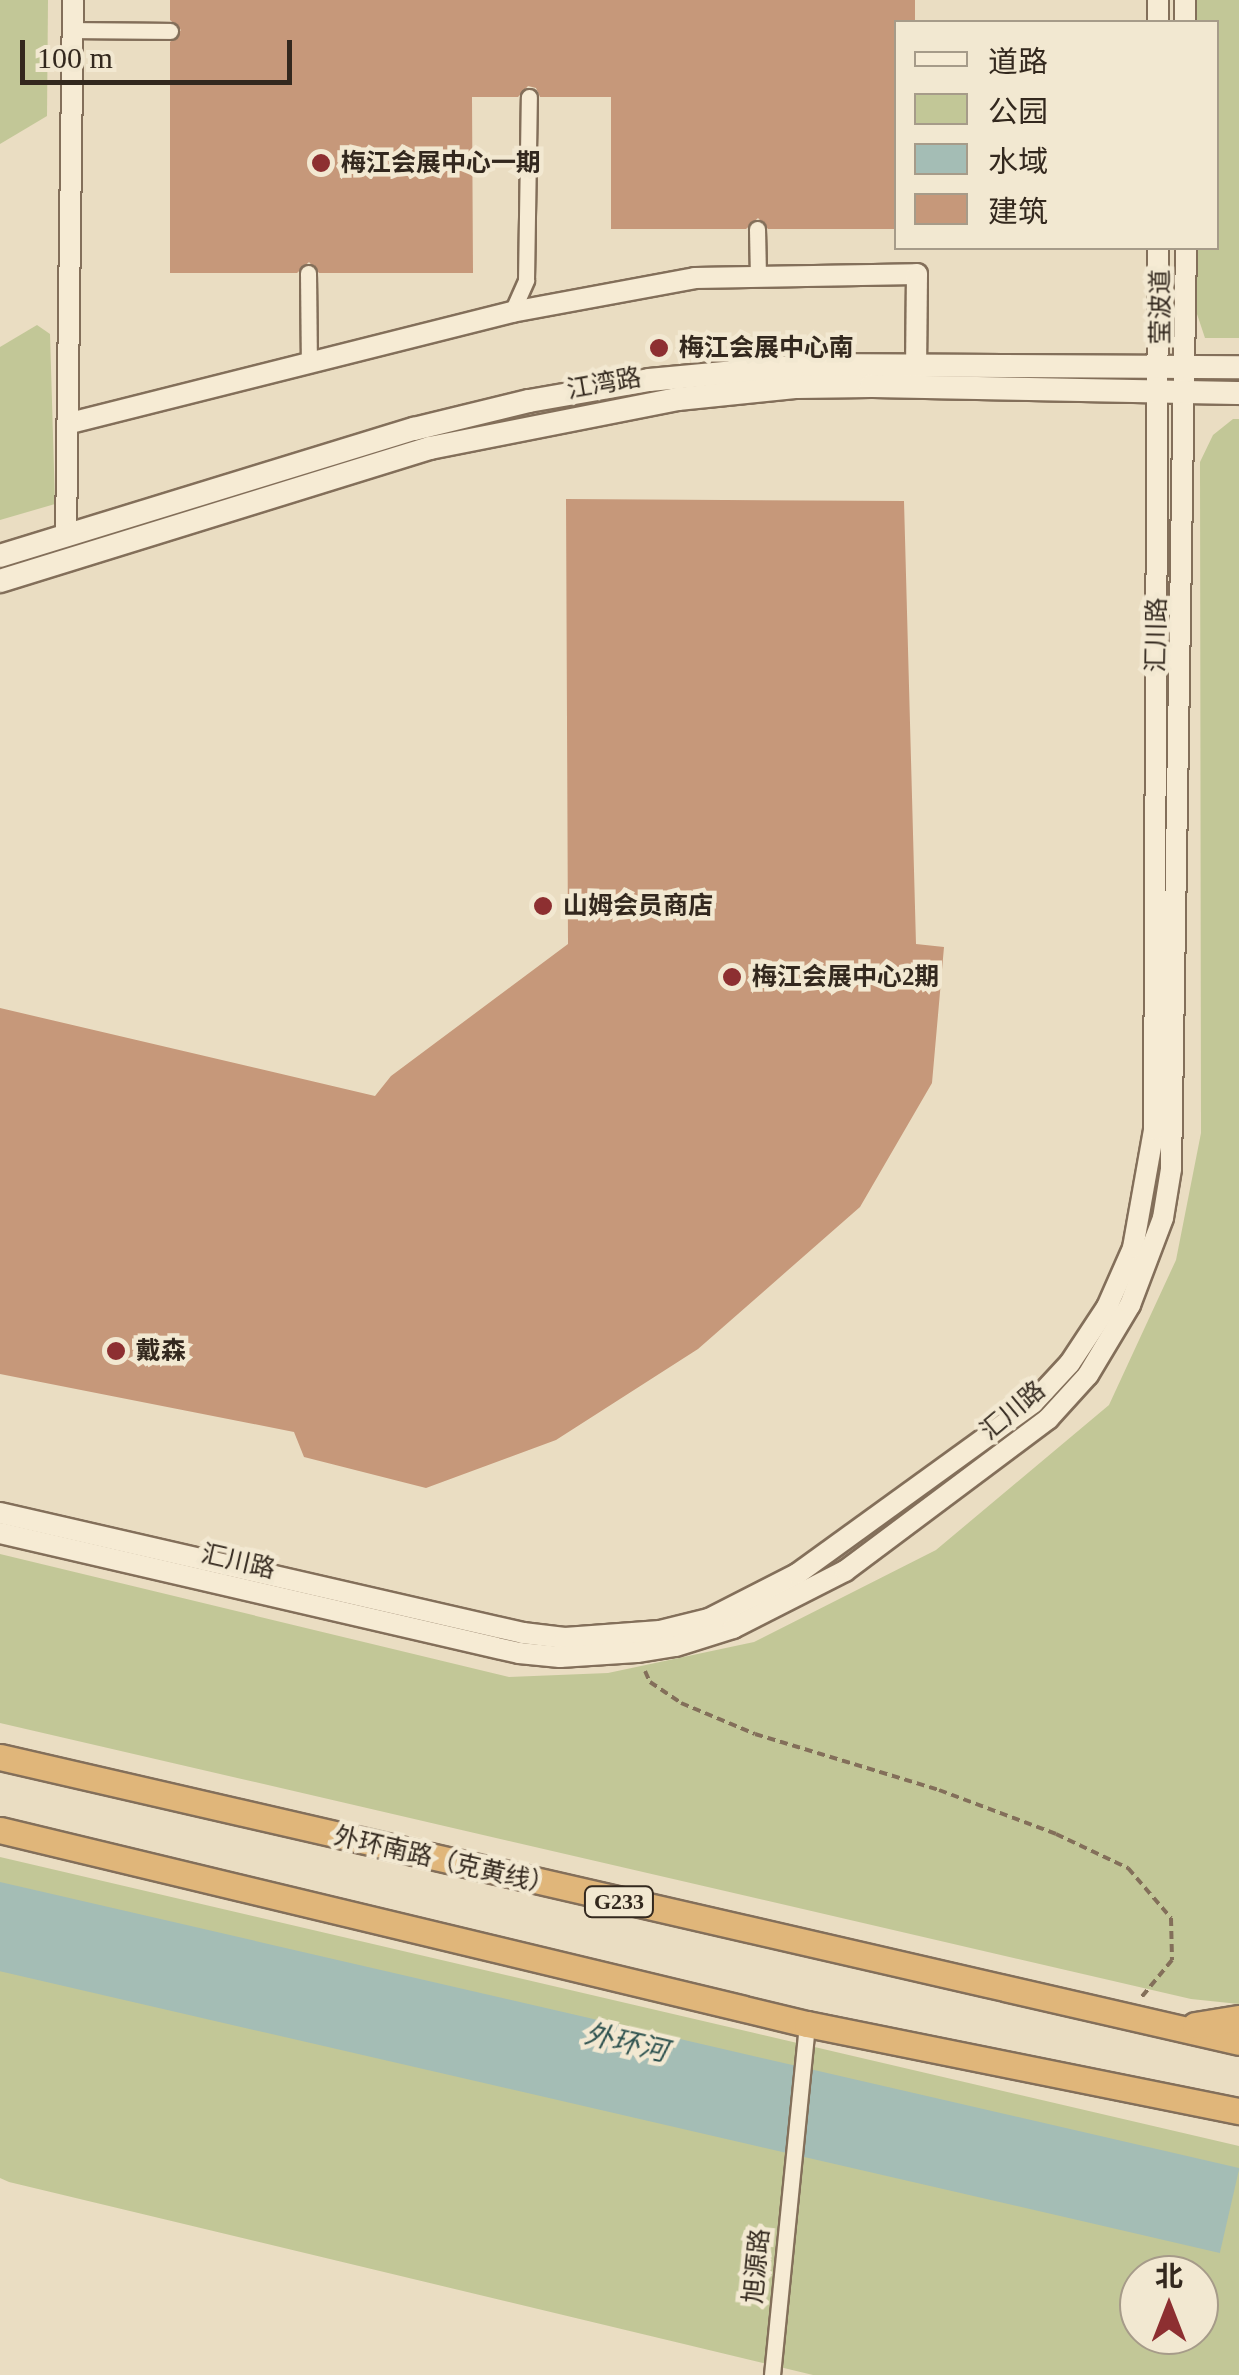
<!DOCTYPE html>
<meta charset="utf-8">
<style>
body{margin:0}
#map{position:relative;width:1239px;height:2375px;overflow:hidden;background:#eaddc2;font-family:"Times New Roman","Noto Sans SC",serif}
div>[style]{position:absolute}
.green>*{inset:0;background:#c2c797}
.water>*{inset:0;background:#a4bdb5;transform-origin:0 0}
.building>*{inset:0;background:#c6987a}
.path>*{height:4px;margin-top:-2px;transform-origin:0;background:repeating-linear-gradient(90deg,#836f5a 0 8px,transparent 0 13px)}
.roads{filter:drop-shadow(2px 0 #836f5a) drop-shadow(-2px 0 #836f5a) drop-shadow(0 2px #836f5a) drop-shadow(0 -2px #836f5a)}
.minor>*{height:15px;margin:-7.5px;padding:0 7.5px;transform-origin:7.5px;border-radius:7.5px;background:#f6ebd4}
.tertiary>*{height:20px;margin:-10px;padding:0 10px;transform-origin:10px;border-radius:10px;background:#f6ebd4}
.secondary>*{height:22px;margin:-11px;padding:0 11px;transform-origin:11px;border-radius:11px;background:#f6ebd4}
.trunk>*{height:25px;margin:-12.5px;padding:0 12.5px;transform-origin:12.5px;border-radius:12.5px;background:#e0b67a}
.dots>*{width:28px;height:28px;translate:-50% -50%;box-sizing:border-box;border:5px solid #f2e8d1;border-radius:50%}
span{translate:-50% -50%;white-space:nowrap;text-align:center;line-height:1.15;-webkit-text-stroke:9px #f2e8d1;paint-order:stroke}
.shield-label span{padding:2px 8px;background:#f2e8d1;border:2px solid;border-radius:8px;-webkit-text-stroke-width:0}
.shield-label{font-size:22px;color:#33281e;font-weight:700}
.poi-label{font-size:25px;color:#33281e;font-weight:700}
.left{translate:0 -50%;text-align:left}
.street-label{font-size:25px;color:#33281e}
.water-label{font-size:28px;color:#2e524f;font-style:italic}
.legend{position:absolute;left:894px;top:20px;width:325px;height:230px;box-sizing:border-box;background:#f2e8d1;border:2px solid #a69b89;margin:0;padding:12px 18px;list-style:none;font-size:30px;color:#33281e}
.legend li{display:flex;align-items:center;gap:20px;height:50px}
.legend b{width:50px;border:2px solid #a69b89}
.north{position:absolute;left:1119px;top:2255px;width:100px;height:100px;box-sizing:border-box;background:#f2e8d1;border:2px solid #a69b89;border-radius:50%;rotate:0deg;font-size:28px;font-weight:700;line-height:40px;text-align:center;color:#33281e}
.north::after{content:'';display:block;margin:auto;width:35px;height:45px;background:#8d2f31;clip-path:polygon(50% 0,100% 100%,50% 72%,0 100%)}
.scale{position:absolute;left:20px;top:40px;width:272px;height:45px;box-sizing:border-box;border:5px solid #33281e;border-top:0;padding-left:12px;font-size:30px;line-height:35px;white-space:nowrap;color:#33281e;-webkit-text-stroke:8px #f2e8d1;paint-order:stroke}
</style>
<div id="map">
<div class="green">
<i style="clip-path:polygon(0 0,48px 0,47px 116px,0 144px)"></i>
<i style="clip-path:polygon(1197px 0,1239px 0,1239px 338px,1205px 338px,1195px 308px,1196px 248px,1216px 248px,1216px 22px,1197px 22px)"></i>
<i style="clip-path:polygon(37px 325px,50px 334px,55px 504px,0 520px,0 347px)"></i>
<i style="clip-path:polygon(1233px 419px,1239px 419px,1239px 2004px,1191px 1999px,0 1723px,0 1554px,509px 1677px,608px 1673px,754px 1642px,936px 1550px,1109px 1405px,1176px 1260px,1201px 1133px,1200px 462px,1213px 435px)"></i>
<i style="clip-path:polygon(evenodd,0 1857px,1239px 2146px,1239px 2375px,813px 2375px,9px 2182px,0 2178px,0 1857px,1139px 2275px,1199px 2275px,1199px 2335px,1139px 2335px,1139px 2275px)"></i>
</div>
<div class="water">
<i style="left:0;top:1882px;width:1272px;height:87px;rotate:13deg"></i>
</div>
<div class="building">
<i style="clip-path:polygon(170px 0,915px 0,915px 22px,896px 22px,896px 229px,768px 229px,758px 218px,746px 229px,611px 229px,611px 97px,540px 97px,536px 88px,528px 86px,518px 97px,472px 97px,473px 273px,319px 273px,309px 262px,297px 273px,170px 273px,170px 42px,181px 30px,170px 20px)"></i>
<i style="clip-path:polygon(566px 499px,904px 501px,916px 944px,944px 947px,932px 1083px,860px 1207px,698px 1349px,556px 1440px,426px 1488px,304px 1457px,294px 1432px,0 1374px,0 1008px,375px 1096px,391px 1076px,568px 944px)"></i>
</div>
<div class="path">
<i style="left:645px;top:1671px;width:12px;rotate:66deg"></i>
<i style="left:650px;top:1682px;width:37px;rotate:34deg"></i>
<i style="left:681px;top:1703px;width:80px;rotate:22.7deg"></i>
<i style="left:755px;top:1734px;width:192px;rotate:16.9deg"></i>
<i style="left:939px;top:1790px;width:125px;rotate:20.6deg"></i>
<i style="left:1056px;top:1834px;width:80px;rotate:25.3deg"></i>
<i style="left:1128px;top:1868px;width:66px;rotate:49.3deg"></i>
<i style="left:1171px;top:1918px;width:42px;rotate:88.6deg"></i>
<i style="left:1172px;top:1960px;width:50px;rotate:129.4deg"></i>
</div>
<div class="roads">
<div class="minor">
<i style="left:73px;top:30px;width:97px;rotate:0.6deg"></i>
<i style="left:757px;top:229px;width:48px;rotate:88.8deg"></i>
<i style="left:308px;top:273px;width:90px;rotate:89.4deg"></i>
<i style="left:512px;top:312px;width:35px;rotate:-66deg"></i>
<i style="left:526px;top:280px;width:183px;rotate:-89.1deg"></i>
<i style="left:772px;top:2375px;width:353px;rotate:-84.3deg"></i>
</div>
<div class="tertiary">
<i style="left:1185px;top:0;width:22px;rotate:90deg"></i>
<i style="left:1158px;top:22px;width:22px;rotate:-90deg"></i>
<i style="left:70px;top:423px;width:456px;rotate:-14.1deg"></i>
<i style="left:512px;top:312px;width:186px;rotate:-10.5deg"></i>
<i style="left:695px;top:278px;width:222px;rotate:-1deg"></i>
<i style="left:917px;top:274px;width:90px;rotate:90.6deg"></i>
<i style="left:66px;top:536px;width:536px;rotate:-89.25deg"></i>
<i style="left:0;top:1513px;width:537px;rotate:12.92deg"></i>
<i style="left:523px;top:1633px;width:42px;rotate:6.8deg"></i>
<i style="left:565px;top:1638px;width:95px;rotate:-4.2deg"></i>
<i style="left:660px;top:1631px;width:50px;rotate:-13.8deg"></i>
<i style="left:709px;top:1619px;width:99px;rotate:-27.1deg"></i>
<i style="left:797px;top:1574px;width:291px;rotate:-35.9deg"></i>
<i style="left:1033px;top:1403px;width:54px;rotate:-47.2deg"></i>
<i style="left:1070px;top:1363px;width:67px;rotate:-56.5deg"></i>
<i style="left:1107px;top:1307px;width:64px;rotate:-66.2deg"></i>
<i style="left:1133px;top:1248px;width:120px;rotate:-79.9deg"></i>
<i style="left:1154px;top:1130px;width:882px;rotate:-89.74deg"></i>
<i style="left:0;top:1533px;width:533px;rotate:13.02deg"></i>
<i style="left:519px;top:1653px;width:41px;rotate:5.6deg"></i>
<i style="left:560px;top:1657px;width:77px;rotate:-3.7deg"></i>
<i style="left:637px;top:1652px;width:39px;rotate:-9deg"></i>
<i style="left:676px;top:1646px;width:60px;rotate:-17.5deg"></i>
<i style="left:733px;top:1628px;width:126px;rotate:-27deg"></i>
<i style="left:845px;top:1571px;width:254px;rotate:-36.8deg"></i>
<i style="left:1048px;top:1419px;width:59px;rotate:-47.7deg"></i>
<i style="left:1088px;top:1375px;width:82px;rotate:-59deg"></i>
<i style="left:1130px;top:1305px;width:93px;rotate:-69.2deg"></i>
<i style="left:1163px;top:1218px;width:50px;rotate:-80.7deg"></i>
<i style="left:1171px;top:1169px;width:921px;rotate:-89.07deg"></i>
</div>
<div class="secondary">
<i style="left:0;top:556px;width:433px;rotate:-17.1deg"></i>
<i style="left:414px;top:429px;width:118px;rotate:-13.7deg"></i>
<i style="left:529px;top:401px;width:122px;rotate:-9.9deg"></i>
<i style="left:649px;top:380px;width:162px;rotate:-5.3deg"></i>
<i style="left:810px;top:365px;width:429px;rotate:0.3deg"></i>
<i style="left:0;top:581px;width:450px;rotate:-17.2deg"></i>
<i style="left:430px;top:448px;width:253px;rotate:-11.2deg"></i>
<i style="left:678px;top:399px;width:120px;rotate:-5.8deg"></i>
<i style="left:797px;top:387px;width:74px;rotate:-0.8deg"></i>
<i style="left:871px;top:386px;width:368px;rotate:1.1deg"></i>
</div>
<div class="trunk">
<i style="left:0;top:1757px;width:1271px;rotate:12.95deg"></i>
<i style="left:0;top:1830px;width:830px;rotate:13.52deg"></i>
<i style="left:807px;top:2024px;width:441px;rotate:11.4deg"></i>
<i style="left:1195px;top:2025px;width:45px;rotate:-9deg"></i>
</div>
</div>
<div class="dots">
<i style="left:321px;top:163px;background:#8d2f31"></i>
<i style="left:659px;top:348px;background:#8d2f31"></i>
<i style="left:543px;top:906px;background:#8d2f31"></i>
<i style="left:732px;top:977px;background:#8d2f31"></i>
<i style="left:116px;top:1351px;background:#8d2f31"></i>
</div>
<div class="shield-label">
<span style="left:619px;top:1902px">G233</span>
</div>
<div class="poi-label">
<span class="left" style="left:341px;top:163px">梅江会展中心一期</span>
<span class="left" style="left:679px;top:348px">梅江会展中心南</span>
<span class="left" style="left:563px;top:906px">山姆会员商店</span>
<span class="left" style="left:752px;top:977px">梅江会展中心2期</span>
<span class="left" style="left:136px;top:1351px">戴森</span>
</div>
<div class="street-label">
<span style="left:1161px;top:307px;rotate:-90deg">莹波道</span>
<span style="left:604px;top:384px;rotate:-10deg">江湾路</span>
<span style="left:1157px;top:635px;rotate:-89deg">汇川路</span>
<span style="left:1013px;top:1411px;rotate:-40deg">汇川路</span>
<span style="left:238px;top:1562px;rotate:13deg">汇川路</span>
<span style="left:444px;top:1861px;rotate:13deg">外环南路（克黄线）</span>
<span style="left:757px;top:2266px;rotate:-84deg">旭源路</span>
</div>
<div class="water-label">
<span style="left:626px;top:2043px;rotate:13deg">外环河</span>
</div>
<ul class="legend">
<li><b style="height:12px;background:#f6ebd4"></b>道路</li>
<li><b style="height:28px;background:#c2c797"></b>公园</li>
<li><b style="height:28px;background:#a4bdb5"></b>水域</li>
<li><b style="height:28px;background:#c6987a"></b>建筑</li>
</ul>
<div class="north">北</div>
<div class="scale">100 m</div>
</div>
